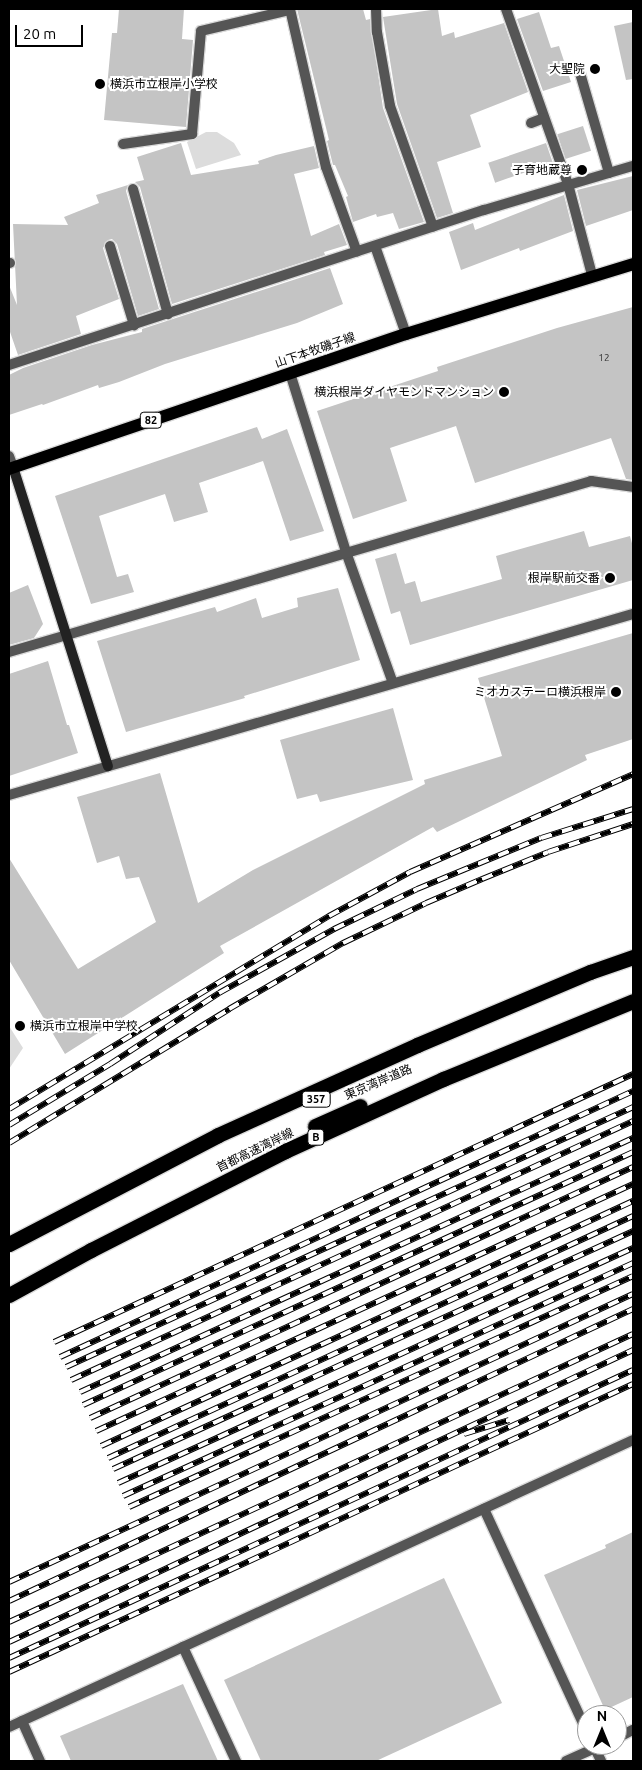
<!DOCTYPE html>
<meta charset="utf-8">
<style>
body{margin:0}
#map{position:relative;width:642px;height:1770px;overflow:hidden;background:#fff;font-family:Ubuntu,"Noto Sans JP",sans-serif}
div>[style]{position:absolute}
.green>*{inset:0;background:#dcdcdc}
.building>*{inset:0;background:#c4c4c4;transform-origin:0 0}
.roads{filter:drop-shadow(1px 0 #dbdbdb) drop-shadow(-1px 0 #dbdbdb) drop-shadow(0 1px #dbdbdb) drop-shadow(0 -1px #dbdbdb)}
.lane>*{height:10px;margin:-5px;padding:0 5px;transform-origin:5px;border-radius:5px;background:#555}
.street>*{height:10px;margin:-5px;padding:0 5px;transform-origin:5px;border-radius:5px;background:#555}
.secondary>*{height:10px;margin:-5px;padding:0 5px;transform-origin:5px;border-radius:5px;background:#222}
.primary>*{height:12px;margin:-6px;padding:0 6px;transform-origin:6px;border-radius:6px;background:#000}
.highway>*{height:15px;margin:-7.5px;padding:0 7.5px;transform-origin:7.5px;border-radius:7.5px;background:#000}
.rail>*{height:5.5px;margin-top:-2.75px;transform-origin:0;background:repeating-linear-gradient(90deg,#fff 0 11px,#000 0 22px);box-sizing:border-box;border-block:1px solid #000}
.dots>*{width:14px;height:14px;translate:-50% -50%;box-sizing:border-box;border:2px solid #fff;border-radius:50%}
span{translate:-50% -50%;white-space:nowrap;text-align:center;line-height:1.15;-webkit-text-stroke:4px #fff;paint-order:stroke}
.number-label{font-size:10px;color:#313131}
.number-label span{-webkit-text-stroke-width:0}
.shield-label span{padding:1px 4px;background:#fff;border:1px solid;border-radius:4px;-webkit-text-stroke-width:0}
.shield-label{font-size:11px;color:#000;font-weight:700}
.poi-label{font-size:12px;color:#000}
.right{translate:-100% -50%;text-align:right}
.left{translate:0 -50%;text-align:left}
.street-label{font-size:12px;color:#000}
.frame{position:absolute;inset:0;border:10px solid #000;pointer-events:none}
.north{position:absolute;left:577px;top:1705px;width:50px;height:50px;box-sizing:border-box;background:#fff;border:1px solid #999;border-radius:50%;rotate:0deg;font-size:14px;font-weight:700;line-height:20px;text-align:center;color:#000}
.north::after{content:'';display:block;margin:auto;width:18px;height:22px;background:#000;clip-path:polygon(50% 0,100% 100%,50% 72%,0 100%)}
.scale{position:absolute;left:15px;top:25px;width:68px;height:22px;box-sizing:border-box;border:2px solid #000;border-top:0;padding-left:6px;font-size:15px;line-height:18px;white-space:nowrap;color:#000;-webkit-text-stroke:4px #fff;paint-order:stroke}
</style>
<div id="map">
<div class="green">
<i style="clip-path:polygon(206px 132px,217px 132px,234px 143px,241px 155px,196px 169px,187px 142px)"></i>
<i style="clip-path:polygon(9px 1026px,23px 1048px,9px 1069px)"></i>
</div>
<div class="building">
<i style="clip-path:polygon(119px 9px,184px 9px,182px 39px,193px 40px,186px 127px,104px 120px,112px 33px,117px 33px)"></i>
<i style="clip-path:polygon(297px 9px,363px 9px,366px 20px,370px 19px,383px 108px,424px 222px,399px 229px,393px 213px,377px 217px,376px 214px,353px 222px,346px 197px,348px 196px,335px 165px,333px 165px,327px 141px,329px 140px)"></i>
<i style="clip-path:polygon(438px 9px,442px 36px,454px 32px,455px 38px,504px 23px,528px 92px,470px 115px,481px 147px,437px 162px,453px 213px,437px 218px,397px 104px,383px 17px)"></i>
<i style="clip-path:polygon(539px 12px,551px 48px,559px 46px,571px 82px,543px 91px,517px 19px)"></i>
<i style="clip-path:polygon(633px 22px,633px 79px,626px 80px,614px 26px)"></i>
<i style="left:583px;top:126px;width:26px;height:27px;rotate:72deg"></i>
<i style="clip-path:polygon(181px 143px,191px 175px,259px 164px,258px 161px,276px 155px,314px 146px,319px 168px,294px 174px,311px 236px,339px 224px,347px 245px,324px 252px,325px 255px,172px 304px,140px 187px,135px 182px,144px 180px,137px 157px)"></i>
<i style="left:546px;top:143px;width:21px;height:61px;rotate:71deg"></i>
<i style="clip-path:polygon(633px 176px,633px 210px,586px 226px,577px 190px)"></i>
<i style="clip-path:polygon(128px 185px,126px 191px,159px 309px,138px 316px,117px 244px,112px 239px,108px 240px,103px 248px,119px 299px,76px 316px,81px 334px,18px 355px,9px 329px,9px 285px,17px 305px,13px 224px,68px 225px,64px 217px,99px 203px,96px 195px)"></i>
<i style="clip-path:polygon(564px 195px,573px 231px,520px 251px,519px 248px,461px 270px,449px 232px,473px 223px,475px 230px)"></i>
<i style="clip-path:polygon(330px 268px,343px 304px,297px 323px,165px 364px,119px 382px,99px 388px,98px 385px,43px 405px,42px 404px,9px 415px,9px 375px,23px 368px,92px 345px,142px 332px,142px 329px)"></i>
<i style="clip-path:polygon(633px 307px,633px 480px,626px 479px,611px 438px,475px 483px,456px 426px,390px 448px,407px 501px,353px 519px,317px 411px,438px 371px,437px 367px,557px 328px)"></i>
<i style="clip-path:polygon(257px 427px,262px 439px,287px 429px,324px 531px,290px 541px,263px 461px,199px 483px,208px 512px,174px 522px,165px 494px,99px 516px,117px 577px,128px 574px,134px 592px,91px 604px,55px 496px)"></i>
<i style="clip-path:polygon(584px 531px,589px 547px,630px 536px,633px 547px,633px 580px,410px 645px,400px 611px,391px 614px,375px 559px,396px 553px,405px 584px,415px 581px,421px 602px,502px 579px,496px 556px)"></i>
<i style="clip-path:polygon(28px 585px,43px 624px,34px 638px,9px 645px,9px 593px)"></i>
<i style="clip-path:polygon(338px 588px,360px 660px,244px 696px,245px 698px,126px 732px,97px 641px,215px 607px,217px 612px,256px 598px,262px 618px,298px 607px,297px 598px)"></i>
<i style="clip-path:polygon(633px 633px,633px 739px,585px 755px,587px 760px,437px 832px,433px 827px,220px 946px,224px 953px,65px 1054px,9px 960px,9px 858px,78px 969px,156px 922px,139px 877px,126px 879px,119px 856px,97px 863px,77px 797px,160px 773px,198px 903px,253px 870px,425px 784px,424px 780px,502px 756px,478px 678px)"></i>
<i style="clip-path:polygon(48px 661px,67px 725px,69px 725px,78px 753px,9px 776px,9px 674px)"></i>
<i style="clip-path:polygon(393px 708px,413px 780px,320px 802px,317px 794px,297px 799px,280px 740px)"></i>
<i style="clip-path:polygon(633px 1532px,633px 1697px,605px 1710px,544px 1575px,606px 1548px,605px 1545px)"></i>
<i style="clip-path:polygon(444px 1578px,502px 1703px,376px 1761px,261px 1761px,224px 1680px)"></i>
<i style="clip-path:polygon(183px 1684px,218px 1761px,71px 1761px,60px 1736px)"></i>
</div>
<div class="roads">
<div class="lane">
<i style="left:290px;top:9px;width:162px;rotate:77.2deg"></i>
<i style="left:326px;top:167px;width:90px;rotate:70deg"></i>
<i style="left:506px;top:9px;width:186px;rotate:70.5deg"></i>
<i style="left:568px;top:184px;width:94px;rotate:75.2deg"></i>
<i style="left:580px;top:73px;width:104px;rotate:73.8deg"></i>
<i style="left:531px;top:123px;width:14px;rotate:-21deg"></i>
<i style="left:133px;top:189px;width:130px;rotate:74.4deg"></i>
<i style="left:110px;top:246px;width:83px;rotate:73.1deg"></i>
<i style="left:375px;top:246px;width:93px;rotate:70.6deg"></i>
<i style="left:9px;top:263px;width:1px"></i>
<i style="left:9px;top:365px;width:500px;rotate:-18.1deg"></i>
<i style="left:484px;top:210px;width:155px;rotate:-16.5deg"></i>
<i style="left:484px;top:1509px;width:246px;rotate:65.2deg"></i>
<i style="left:183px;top:1647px;width:126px;rotate:65.1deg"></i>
<i style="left:22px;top:1721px;width:44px;rotate:65.8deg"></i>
<i style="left:9px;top:1727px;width:687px;rotate:-24.7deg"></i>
<i style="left:617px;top:1738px;width:18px;rotate:-27deg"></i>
<i style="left:593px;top:1745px;width:18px;rotate:63deg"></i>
<i style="left:566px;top:1761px;width:39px;rotate:-24deg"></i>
</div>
<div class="street">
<i style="left:376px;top:9px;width:23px;rotate:88deg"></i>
<i style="left:377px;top:32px;width:75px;rotate:80deg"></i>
<i style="left:390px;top:106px;width:128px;rotate:70.4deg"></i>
<i style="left:123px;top:144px;width:70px;rotate:-8.2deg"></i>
<i style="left:192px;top:134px;width:103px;rotate:-85deg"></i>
<i style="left:201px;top:31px;width:91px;rotate:-13.3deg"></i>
<i style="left:290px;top:373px;width:188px;rotate:72.6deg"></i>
<i style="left:346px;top:552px;width:139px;rotate:70.3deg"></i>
<i style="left:9px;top:456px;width:12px;rotate:70deg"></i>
<i style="left:9px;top:652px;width:607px;rotate:-16.37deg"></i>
<i style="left:591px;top:481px;width:42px;rotate:8.1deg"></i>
<i style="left:9px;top:795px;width:650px;rotate:-16.18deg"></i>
</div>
<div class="secondary">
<i style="left:13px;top:467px;width:314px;rotate:72.4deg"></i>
</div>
<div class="primary">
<i style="left:9px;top:469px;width:419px;rotate:-18.8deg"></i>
<i style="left:406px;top:334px;width:238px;rotate:-17.1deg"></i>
</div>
<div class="highway">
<i style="left:315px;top:1126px;width:49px;rotate:-24deg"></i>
<i style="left:9px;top:1244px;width:236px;rotate:-27.5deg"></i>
<i style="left:218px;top:1135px;width:218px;rotate:-24.3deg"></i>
<i style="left:417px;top:1045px;width:188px;rotate:-22.9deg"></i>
<i style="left:590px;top:972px;width:46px;rotate:-19.2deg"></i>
<i style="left:9px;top:1295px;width:94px;rotate:-28.8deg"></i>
<i style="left:91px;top:1250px;width:218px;rotate:-27deg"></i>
<i style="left:285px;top:1151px;width:174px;rotate:-24.5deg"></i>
<i style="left:443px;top:1079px;width:205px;rotate:-22.3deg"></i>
</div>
</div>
<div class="rail">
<i style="left:9px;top:1109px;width:374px;rotate:-31.1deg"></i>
<i style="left:329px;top:916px;width:92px;rotate:-28.5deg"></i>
<i style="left:410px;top:872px;width:244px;rotate:-23.7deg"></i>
<i style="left:9px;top:1125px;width:118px;rotate:-31.1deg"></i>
<i style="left:110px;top:1064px;width:130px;rotate:-33.1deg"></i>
<i style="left:219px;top:993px;width:132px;rotate:-29.1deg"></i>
<i style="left:334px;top:929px;width:92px;rotate:-25.7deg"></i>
<i style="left:417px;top:889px;width:134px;rotate:-22.4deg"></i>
<i style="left:541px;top:838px;width:96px;rotate:-17.5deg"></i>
<i style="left:9px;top:1143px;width:258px;rotate:-31.3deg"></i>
<i style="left:229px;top:1009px;width:132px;rotate:-30.1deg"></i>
<i style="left:343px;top:943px;width:92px;rotate:-25.7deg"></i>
<i style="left:426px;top:903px;width:61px;rotate:-23.2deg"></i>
<i style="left:482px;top:879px;width:71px;rotate:-22.2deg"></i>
<i style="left:548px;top:852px;width:89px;rotate:-18.2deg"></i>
<i style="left:54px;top:1342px;width:638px;rotate:-24.84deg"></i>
<i style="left:60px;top:1357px;width:632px;rotate:-24.9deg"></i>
<i style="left:66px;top:1367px;width:624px;rotate:-24.63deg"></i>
<i style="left:71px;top:1380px;width:619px;rotate:-24.74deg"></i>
<i style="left:80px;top:1392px;width:609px;rotate:-24.67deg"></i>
<i style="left:83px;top:1405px;width:605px;rotate:-24.7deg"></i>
<i style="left:90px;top:1418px;width:598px;rotate:-24.81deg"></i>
<i style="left:96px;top:1431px;width:591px;rotate:-24.7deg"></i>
<i style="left:464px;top:1434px;width:47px;rotate:-17.3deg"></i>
<i style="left:101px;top:1446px;width:586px;rotate:-24.73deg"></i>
<i style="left:108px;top:1458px;width:578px;rotate:-24.75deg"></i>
<i style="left:113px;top:1469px;width:572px;rotate:-24.59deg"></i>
<i style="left:118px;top:1483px;width:566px;rotate:-24.53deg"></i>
<i style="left:123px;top:1496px;width:561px;rotate:-24.55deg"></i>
<i style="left:129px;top:1507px;width:554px;rotate:-24.62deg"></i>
<i style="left:9px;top:1582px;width:687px;rotate:-24.78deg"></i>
<i style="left:9px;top:1601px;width:689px;rotate:-25.08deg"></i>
<i style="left:9px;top:1622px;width:687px;rotate:-24.78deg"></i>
<i style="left:9px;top:1642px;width:689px;rotate:-25.08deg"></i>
<i style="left:9px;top:1658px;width:687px;rotate:-24.78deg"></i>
<i style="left:9px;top:1672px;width:687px;rotate:-24.78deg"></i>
</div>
<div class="dots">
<i style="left:595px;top:69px;background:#000"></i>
<i style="left:100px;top:84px;background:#000"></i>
<i style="left:582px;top:170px;background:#000"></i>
<i style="left:504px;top:392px;background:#000"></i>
<i style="left:610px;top:578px;background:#000"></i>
<i style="left:616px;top:692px;background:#000"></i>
<i style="left:20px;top:1026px;background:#000"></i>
</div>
<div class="number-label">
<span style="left:604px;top:358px">12</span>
</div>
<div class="shield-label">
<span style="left:151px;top:420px">82</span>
<span style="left:316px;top:1099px">357</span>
<span style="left:316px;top:1137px">B</span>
</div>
<div class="poi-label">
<span class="right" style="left:585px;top:69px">大聖院</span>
<span class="left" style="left:110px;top:84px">横浜市立根岸小学校</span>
<span class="right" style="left:572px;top:170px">子育地蔵尊</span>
<span class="right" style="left:494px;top:392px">横浜根岸ダイヤモンドマンション</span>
<span class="right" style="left:600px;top:578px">根岸駅前交番</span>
<span class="right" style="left:606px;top:692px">ミオカステーロ横浜根岸</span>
<span class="left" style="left:30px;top:1026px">横浜市立根岸中学校</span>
</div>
<div class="street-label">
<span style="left:315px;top:350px;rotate:-19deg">山下本牧磯子線</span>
<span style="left:378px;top:1082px;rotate:-23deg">東京湾岸道路</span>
<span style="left:255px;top:1150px;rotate:-26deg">首都高速湾岸線</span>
</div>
<div class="frame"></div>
<div class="north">N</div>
<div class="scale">20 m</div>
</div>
